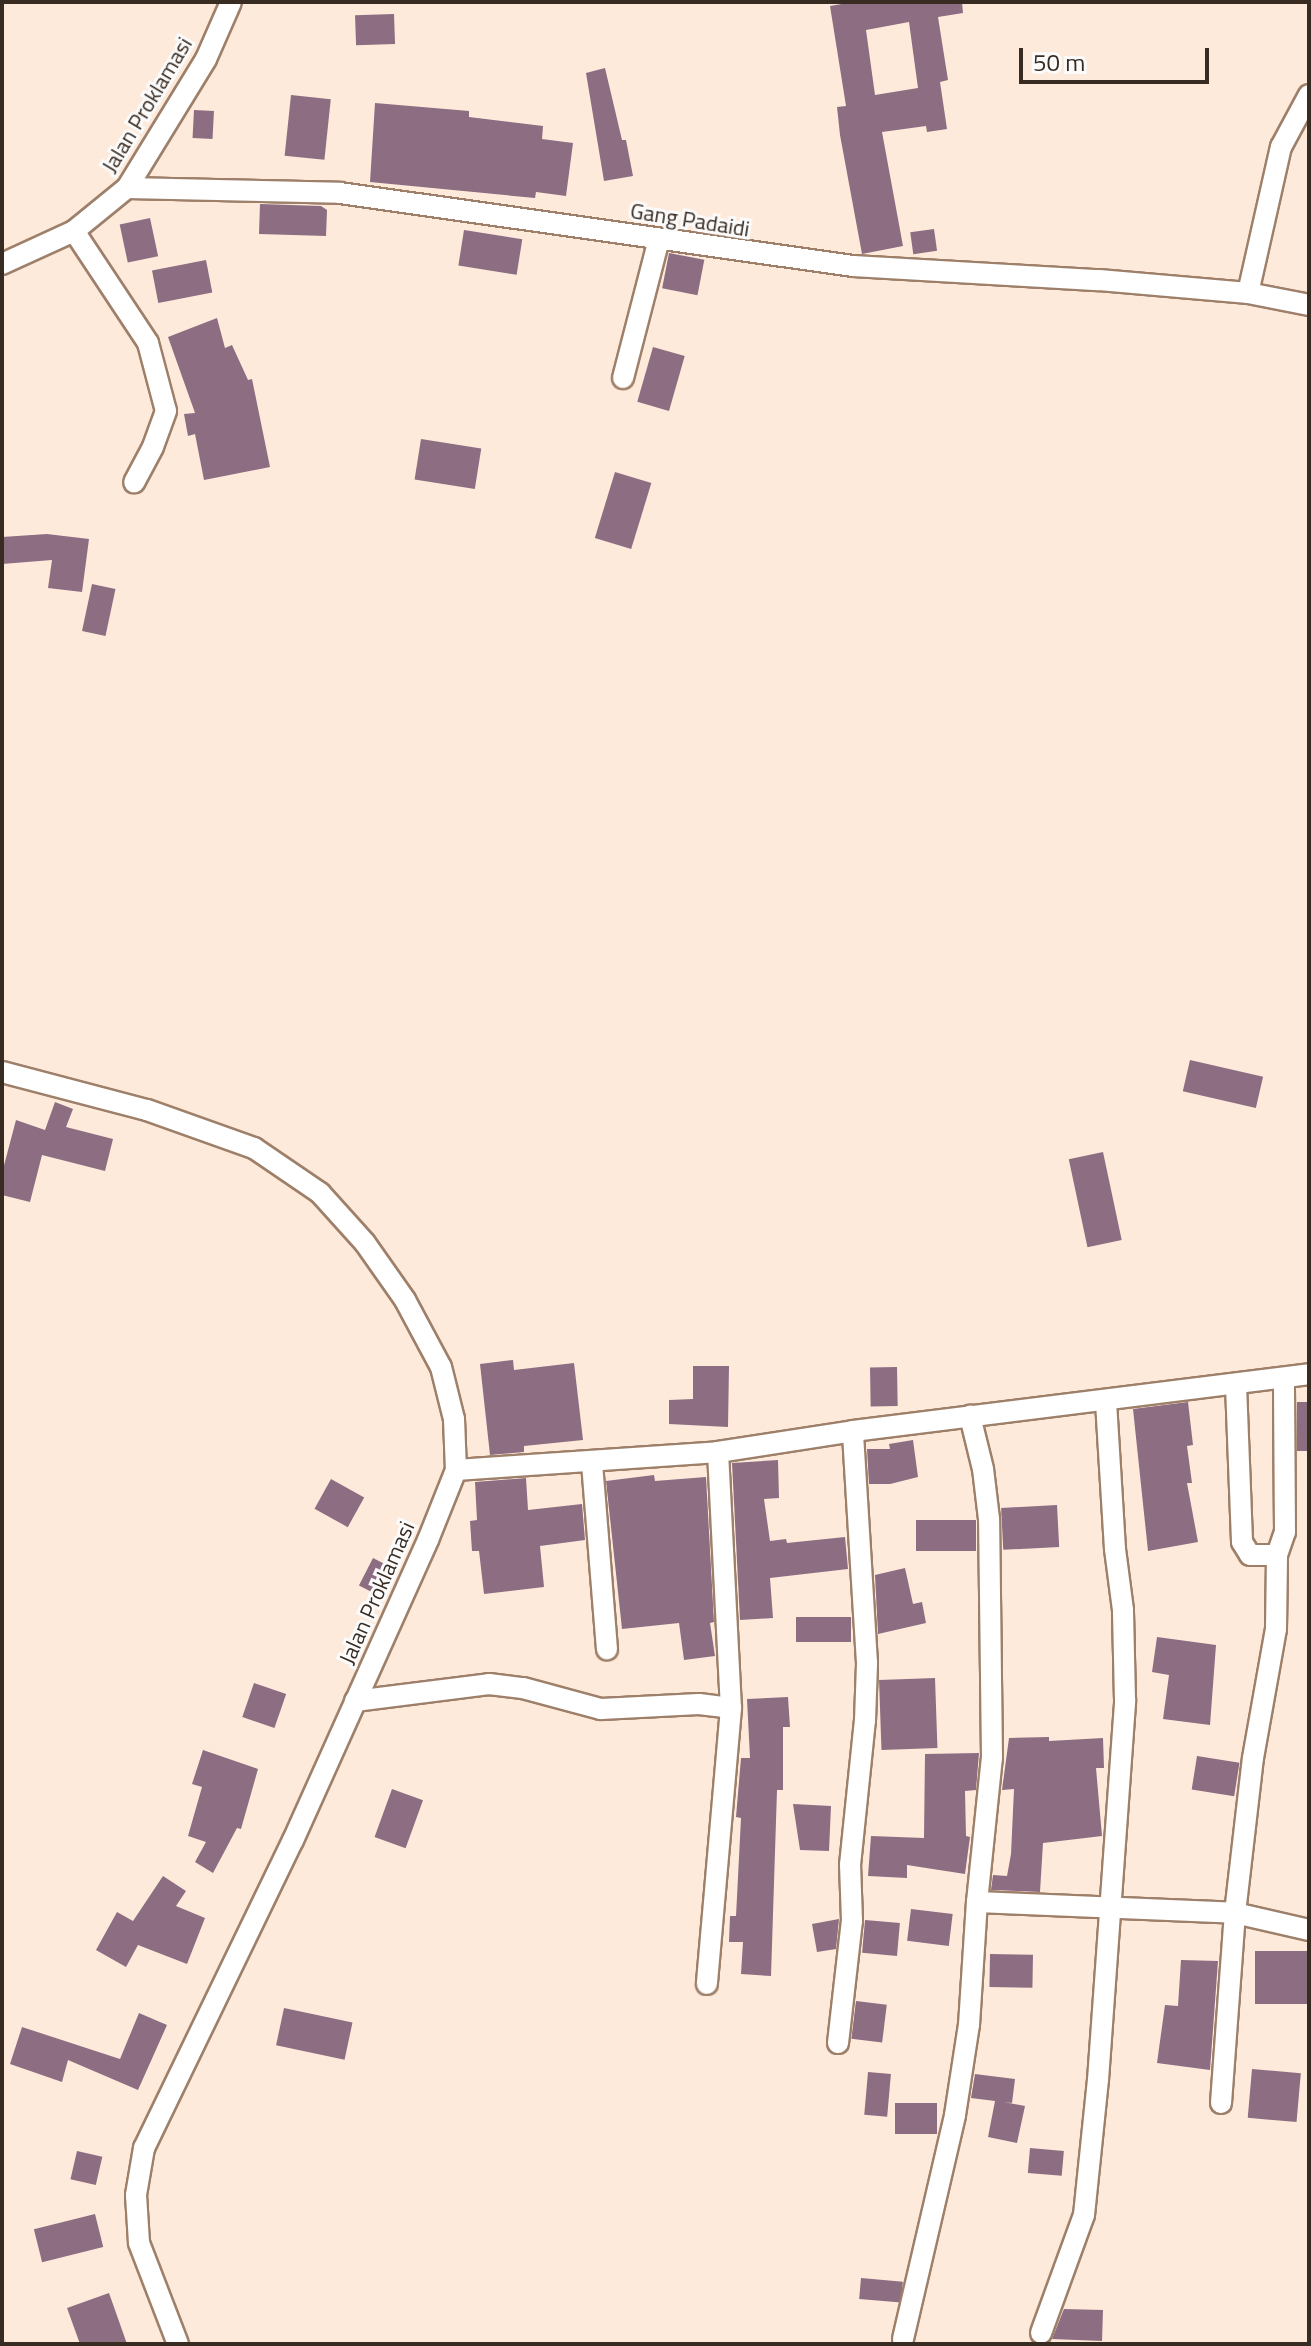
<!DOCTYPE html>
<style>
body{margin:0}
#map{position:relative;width:1311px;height:2346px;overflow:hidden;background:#feeadb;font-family:"Titillium Web",sans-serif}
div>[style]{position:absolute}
.building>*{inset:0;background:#8d6d82;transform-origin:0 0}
.roads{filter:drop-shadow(2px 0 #9e806a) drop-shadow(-2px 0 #9e806a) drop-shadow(0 2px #9e806a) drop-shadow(0 -2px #9e806a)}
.street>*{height:20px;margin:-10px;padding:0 10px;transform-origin:10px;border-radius:10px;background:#fff}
span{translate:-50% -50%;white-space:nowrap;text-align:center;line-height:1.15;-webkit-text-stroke:6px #fbfbfb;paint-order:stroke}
.street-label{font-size:22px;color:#382b22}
.frame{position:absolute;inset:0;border:4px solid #382b22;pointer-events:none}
.scale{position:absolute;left:1019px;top:48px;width:190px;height:36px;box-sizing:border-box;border:4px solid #382b22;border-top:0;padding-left:10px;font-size:24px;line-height:28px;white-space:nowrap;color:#382b22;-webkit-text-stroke:6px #fbfbfb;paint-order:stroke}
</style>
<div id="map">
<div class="building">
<i style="clip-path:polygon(evenodd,853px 2px,962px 2px,963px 13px,938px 17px,948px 80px,940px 82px,947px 129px,927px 132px,926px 126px,882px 132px,903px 246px,862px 254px,840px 135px,837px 107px,846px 106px,830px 6px,853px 2px,909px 22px,918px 88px,875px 95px,866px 30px,909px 22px)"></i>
<i style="left:394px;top:14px;width:30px;height:39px;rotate:88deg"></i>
<i style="clip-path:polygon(605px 68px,622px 140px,626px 140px,633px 176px,604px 181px,586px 73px)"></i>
<i style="left:291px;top:95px;width:40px;height:61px;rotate:6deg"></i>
<i style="clip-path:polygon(375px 103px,469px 111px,469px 117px,543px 126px,542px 139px,573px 143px,566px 196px,536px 192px,535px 198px,370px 182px)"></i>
<i style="left:194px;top:110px;width:20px;height:28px;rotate:3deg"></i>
<i style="clip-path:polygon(260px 204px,321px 206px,327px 210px,326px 236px,259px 234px)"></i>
<i style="left:150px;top:218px;width:39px;height:31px;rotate:78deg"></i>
<i style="left:934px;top:229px;width:22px;height:24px;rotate:82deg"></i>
<i style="left:464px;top:230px;width:59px;height:36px;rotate:9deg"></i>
<i style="left:669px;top:253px;width:36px;height:36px;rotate:11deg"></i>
<i style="left:206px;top:260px;width:33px;height:55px;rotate:79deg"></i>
<i style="clip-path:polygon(217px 318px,225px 348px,232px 345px,248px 380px,252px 379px,270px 467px,204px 480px,195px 434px,188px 436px,184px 414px,195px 413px,168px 337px)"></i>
<i style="left:653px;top:347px;width:33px;height:57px;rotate:16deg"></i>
<i style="left:421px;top:439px;width:61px;height:41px;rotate:9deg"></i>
<i style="left:615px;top:472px;width:38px;height:69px;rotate:17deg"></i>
<i style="clip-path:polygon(47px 534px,89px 539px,82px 592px,48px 588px,52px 560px,2px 564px,2px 537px)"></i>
<i style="left:92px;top:584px;width:24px;height:48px;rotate:12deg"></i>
<i style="left:1190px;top:1060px;width:75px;height:32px;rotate:13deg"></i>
<i style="clip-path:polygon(55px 1102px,73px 1109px,66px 1127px,113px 1139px,105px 1171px,42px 1155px,30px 1202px,2px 1195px,2px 1173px,16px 1120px,45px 1130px)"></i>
<i style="left:1103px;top:1152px;width:90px;height:35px;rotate:78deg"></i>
<i style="clip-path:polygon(513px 1360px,514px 1370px,574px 1363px,583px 1440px,524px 1446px,524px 1452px,490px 1455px,480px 1364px)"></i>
<i style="clip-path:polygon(693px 1366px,729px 1366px,728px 1427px,669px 1424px,669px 1400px,693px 1399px)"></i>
<i style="left:897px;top:1367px;width:39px;height:27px;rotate:89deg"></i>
<i style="clip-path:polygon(1188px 1402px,1193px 1445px,1187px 1446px,1192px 1483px,1187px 1483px,1198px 1542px,1148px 1551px,1133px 1409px)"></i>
<i style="left:1297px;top:1402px;width:12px;height:49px"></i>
<i style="clip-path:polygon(913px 1440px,918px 1477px,890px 1484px,869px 1484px,867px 1449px,890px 1449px,889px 1444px)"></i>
<i style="clip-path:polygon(778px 1460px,779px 1498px,764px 1499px,770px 1541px,786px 1539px,787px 1543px,845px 1537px,848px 1569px,770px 1578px,773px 1618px,740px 1620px,732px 1463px)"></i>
<i style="clip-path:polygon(654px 1475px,655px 1481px,706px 1477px,714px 1622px,710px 1623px,715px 1656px,684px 1660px,679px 1623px,622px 1629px,606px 1481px)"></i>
<i style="clip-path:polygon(526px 1478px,528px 1510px,582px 1504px,585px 1540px,540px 1546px,544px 1587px,484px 1594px,479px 1551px,472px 1551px,470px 1521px,477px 1520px,475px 1482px)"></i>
<i style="left:331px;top:1479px;width:38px;height:34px;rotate:29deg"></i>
<i style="left:1057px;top:1505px;width:42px;height:56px;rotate:87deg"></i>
<i style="left:976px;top:1520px;width:31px;height:60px;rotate:90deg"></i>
<i style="left:373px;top:1558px;width:22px;height:31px;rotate:27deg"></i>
<i style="clip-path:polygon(905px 1568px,913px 1604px,922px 1602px,926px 1623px,878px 1634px,875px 1575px)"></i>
<i style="left:851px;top:1617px;width:25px;height:55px;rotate:90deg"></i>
<i style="clip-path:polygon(1157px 1637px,1216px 1645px,1210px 1725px,1163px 1719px,1169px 1675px,1152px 1672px)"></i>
<i style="left:935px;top:1678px;width:70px;height:56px;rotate:88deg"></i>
<i style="left:254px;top:1683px;width:34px;height:36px;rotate:19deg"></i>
<i style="clip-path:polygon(788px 1697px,790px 1727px,783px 1727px,783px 1790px,777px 1790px,771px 1976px,741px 1974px,743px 1942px,729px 1942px,730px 1916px,736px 1916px,741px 1818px,736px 1817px,741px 1758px,750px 1758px,747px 1699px)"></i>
<i style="clip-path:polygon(1049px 1737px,1049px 1741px,1103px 1738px,1104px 1768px,1096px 1768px,1102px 1836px,1043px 1843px,1040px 1892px,991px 1890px,993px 1875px,1007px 1876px,1011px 1854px,1014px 1789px,1002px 1790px,1009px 1738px)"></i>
<i style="clip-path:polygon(203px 1750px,258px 1769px,241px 1829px,237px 1828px,213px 1873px,195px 1862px,206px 1842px,188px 1836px,202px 1787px,192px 1784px)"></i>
<i style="clip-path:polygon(979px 1753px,976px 1790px,965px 1791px,966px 1836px,970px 1837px,965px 1874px,907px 1865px,907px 1878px,868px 1876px,871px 1836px,924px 1838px,925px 1754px)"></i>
<i style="left:1197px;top:1756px;width:43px;height:34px;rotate:9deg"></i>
<i style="left:392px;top:1789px;width:33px;height:51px;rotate:20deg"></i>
<i style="clip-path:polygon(793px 1804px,831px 1806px,829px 1851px,800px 1850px)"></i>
<i style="clip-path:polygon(163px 1876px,186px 1891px,176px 1906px,205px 1918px,187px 1964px,138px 1945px,126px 1967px,96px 1950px,117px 1912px,133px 1921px)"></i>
<i style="left:911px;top:1909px;width:42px;height:32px;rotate:7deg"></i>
<i style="clip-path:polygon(839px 1919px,836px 1949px,817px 1952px,812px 1924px)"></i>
<i style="left:865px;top:1920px;width:35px;height:33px;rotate:5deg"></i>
<i style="left:1309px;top:1951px;width:53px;height:54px;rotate:90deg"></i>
<i style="left:990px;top:1954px;width:43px;height:33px;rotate:1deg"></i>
<i style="clip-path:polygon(1181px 1960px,1218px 1961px,1210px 2070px,1157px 2063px,1165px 2005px,1178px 2006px)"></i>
<i style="left:856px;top:2001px;width:31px;height:38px;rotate:7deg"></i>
<i style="left:284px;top:2008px;width:70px;height:38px;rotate:12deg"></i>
<i style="clip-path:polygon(139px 2013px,167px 2025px,138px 2090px,68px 2060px,62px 2082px,10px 2064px,22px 2027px,120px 2059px)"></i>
<i style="left:1252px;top:2069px;width:49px;height:49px;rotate:5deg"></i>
<i style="left:868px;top:2072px;width:23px;height:43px;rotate:5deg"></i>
<i style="clip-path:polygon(975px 2074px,1015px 2079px,1012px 2103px,1004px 2102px,1025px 2106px,1017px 2143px,988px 2137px,995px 2101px,971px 2098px)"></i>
<i style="left:937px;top:2103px;width:31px;height:42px;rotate:90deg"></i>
<i style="left:1030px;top:2148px;width:34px;height:25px;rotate:5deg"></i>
<i style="left:77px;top:2151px;width:26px;height:29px;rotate:13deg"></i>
<i style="left:95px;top:2214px;width:34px;height:63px;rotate:76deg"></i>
<i style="left:861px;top:2278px;width:42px;height:21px;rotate:5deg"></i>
<i style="clip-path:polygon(109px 2293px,127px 2344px,80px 2344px,67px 2308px)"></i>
<i style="clip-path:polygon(1064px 2309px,1103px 2310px,1102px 2341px,1052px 2339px)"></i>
</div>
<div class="roads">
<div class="street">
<i style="left:127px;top:188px;width:213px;rotate:1.3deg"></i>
<i style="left:340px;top:193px;width:518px;rotate:8.1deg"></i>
<i style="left:853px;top:266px;width:246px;rotate:3.3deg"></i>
<i style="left:1099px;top:280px;width:150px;rotate:5deg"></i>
<i style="left:1248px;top:293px;width:62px;rotate:11.1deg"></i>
<i style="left:74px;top:231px;width:134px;rotate:56.5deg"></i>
<i style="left:148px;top:343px;width:70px;rotate:75.2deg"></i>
<i style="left:166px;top:411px;width:38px;rotate:110deg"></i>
<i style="left:153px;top:447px;width:40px;rotate:118deg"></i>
<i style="left:2px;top:264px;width:79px;rotate:-24.6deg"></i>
<i style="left:74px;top:231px;width:68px;rotate:-39.1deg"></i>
<i style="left:127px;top:188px;width:151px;rotate:-58.5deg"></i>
<i style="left:206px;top:59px;width:62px;rotate:-66.3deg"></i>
<i style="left:1248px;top:293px;width:150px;rotate:-77.3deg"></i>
<i style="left:1281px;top:147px;width:59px;rotate:-61.7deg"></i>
<i style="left:623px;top:378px;width:144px;rotate:-75.5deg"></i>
<i style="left:2px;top:1072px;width:150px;rotate:14.7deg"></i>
<i style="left:147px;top:1110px;width:114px;rotate:19.6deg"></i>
<i style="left:254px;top:1148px;width:80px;rotate:34.3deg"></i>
<i style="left:320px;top:1193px;width:67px;rotate:48deg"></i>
<i style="left:365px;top:1243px;width:70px;rotate:54.9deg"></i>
<i style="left:405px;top:1300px;width:76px;rotate:61.8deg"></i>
<i style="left:441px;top:1367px;width:54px;rotate:76deg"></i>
<i style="left:454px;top:1419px;width:51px;rotate:87.8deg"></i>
<i style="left:456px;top:1470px;width:75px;rotate:111.8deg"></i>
<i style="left:428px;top:1540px;width:329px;rotate:114.2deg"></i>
<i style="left:293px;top:1840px;width:342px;rotate:115.8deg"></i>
<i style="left:144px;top:2148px;width:48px;rotate:99.7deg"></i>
<i style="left:136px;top:2195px;width:48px;rotate:86.4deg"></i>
<i style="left:139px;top:2243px;width:108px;rotate:68.9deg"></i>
<i style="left:1236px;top:1385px;width:157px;rotate:87.8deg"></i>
<i style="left:1242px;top:1542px;width:15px;rotate:58deg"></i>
<i style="left:1250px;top:1555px;width:27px"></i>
<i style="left:718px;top:1452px;width:256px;rotate:87.1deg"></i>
<i style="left:592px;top:1463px;width:187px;rotate:85.4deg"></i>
<i style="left:456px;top:1470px;width:263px;rotate:-3.9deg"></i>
<i style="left:718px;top:1452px;width:137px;rotate:-8.8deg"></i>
<i style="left:853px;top:1431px;width:460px;rotate:-7.1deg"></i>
<i style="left:355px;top:1701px;width:135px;rotate:-7.2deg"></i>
<i style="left:489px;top:1684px;width:34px;rotate:7deg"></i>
<i style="left:523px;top:1688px;width:81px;rotate:15.1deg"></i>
<i style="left:601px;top:1709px;width:98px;rotate:-2.9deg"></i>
<i style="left:699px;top:1704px;width:32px;rotate:7deg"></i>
<i style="left:731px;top:1708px;width:277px;rotate:95deg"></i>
<i style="left:977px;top:1902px;width:258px;rotate:2.4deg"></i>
<i style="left:1235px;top:1913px;width:76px;rotate:12.9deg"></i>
<i style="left:838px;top:2043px;width:123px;rotate:-83.5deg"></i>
<i style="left:852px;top:1921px;width:56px;rotate:-92deg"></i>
<i style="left:850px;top:1865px;width:145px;rotate:-84.1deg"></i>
<i style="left:865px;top:1721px;width:58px;rotate:-88deg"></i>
<i style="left:867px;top:1663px;width:232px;rotate:-93.5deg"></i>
<i style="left:1221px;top:2103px;width:191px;rotate:-85.8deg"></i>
<i style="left:1235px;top:1913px;width:156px;rotate:-83.4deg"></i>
<i style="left:1253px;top:1758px;width:131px;rotate:-79.9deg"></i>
<i style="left:1276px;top:1629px;width:74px;rotate:-89.2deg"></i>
<i style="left:1277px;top:1555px;width:24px;rotate:-71deg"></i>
<i style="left:1285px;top:1532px;width:154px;rotate:-90.4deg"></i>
<i style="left:1041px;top:2333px;width:126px;rotate:-70deg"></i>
<i style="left:1084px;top:2215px;width:136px;rotate:-84.1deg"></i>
<i style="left:1098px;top:2080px;width:381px;rotate:-85.9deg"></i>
<i style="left:1125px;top:1700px;width:90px;rotate:-91.3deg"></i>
<i style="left:1123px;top:1610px;width:62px;rotate:-97.5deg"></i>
<i style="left:1115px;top:1549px;width:147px;rotate:-93.5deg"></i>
<i style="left:903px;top:2339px;width:230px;rotate:-76.9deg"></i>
<i style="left:955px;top:2115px;width:91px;rotate:-81.2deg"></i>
<i style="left:969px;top:2025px;width:123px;rotate:-86.3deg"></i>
<i style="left:977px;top:1902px;width:145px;rotate:-84.1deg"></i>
<i style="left:992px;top:1758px;width:239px;rotate:-90.7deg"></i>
<i style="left:989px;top:1519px;width:50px;rotate:-96.8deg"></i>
<i style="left:983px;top:1469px;width:55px;rotate:-103.8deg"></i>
</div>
</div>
<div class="street-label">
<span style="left:147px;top:105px;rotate:-59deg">Jalan Proklamasi</span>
<span style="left:690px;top:220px;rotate:9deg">Gang Padaidi</span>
<span style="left:377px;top:1593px;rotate:-66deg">Jalan Proklamasi</span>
</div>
<div class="frame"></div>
<div class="scale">50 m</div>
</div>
